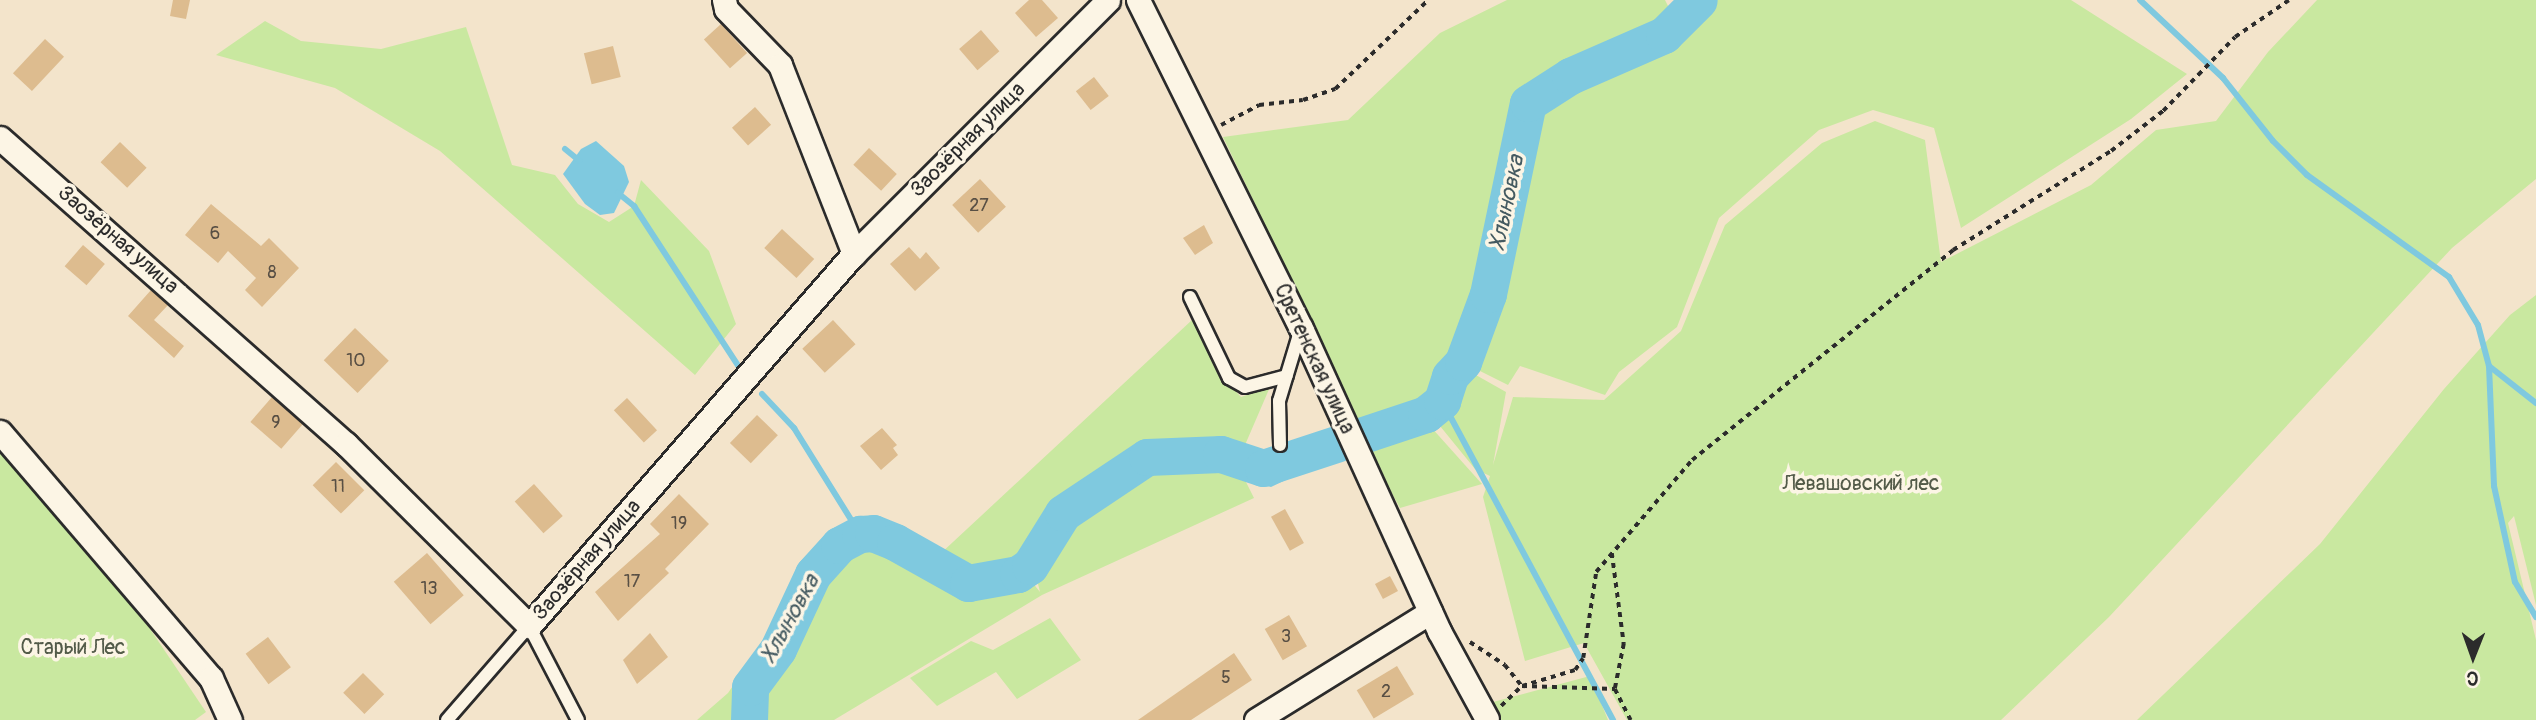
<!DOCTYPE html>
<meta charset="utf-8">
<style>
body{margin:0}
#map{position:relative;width:2536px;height:720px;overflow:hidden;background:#f3e4cb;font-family:Pangolin,sans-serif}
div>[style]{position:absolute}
.green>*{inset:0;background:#c9e8a0}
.water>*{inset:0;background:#7fc9df}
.stream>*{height:6px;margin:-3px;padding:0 3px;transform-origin:3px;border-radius:3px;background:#7fc9df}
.river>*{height:37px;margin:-18.5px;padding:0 18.5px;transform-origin:18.5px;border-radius:18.5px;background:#7fc9df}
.building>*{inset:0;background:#ddbc8f;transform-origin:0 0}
.path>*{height:3.5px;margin-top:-1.75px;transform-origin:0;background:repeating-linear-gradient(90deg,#2b2b2b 0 5px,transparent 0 10px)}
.roads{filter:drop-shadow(2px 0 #2b2b2b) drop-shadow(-2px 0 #2b2b2b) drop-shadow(0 2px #2b2b2b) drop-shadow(0 -2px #2b2b2b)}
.service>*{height:12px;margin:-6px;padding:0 6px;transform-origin:6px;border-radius:6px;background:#fcf5e5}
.minor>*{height:23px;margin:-11.5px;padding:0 11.5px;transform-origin:11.5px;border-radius:11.5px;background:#fcf5e5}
span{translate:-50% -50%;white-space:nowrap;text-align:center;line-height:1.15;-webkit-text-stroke:7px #fcf5e5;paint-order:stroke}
.number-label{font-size:18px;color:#584f44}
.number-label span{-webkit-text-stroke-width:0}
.street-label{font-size:21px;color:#2b2b2b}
.park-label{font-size:21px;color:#525a48}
.water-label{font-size:23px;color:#445a61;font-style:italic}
.north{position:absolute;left:2438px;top:622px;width:70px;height:70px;-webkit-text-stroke:5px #fcf5e5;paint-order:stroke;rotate:181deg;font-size:19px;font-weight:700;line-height:28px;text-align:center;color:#2b2b2b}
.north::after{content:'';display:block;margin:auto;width:24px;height:32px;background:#2b2b2b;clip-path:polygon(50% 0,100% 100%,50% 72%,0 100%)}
</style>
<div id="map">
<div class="green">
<i style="clip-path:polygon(1507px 0,1665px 0,1673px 16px,1546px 78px,1520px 96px,1468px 336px,1416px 405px,1359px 421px,1223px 137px,1348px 120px,1440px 33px)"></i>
<i style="clip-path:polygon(1717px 0,2071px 0,2187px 74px,2131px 119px,1961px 228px,1934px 128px,1873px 110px,1819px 130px,1719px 218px,1677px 327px,1619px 372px,1605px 395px,1520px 366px,1508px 385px,1470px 366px,1512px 259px,1507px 237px,1522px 196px,1518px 168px,1536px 108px,1567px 86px,1638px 53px,1663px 47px)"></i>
<i style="clip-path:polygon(2317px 0,2536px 0,2536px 179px,2452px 248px,2109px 617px,2001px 720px,1627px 720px,1584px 643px,1525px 661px,1483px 497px,1490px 476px,1475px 469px,1440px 426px,1442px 401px,1467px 370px,1506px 392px,1493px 465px,1513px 397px,1604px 400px,1681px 331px,1725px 225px,1822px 143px,1875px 121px,1925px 140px,1941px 262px,2091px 185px,2156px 130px,2216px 121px,2268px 52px)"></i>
<i style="clip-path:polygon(265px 21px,301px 41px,381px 49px,466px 27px,512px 165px,555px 175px,578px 204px,609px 222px,634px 206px,641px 180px,709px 251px,736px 324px,695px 375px,440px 151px,335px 88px,216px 55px)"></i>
<i style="clip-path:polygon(2536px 295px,2536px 605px,2514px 516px,2508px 523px,2536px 640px,2536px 720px,2137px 720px,2320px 544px,2444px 389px,2510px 315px)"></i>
<i style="clip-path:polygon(1192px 320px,1223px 377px,1241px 397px,1270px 387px,1245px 445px,1144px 451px,1057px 508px,1023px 562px,956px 569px,939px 555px)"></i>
<i style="clip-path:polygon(1430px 426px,1482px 484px,1400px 508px,1362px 439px)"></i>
<i style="clip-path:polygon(0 452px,142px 617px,206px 712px,195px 720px,0 720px)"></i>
<i style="clip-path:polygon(1172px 457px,1237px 464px,1254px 498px,1042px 595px,834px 720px,697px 720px,728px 693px,786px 609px,835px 559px,866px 541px,962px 595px,1028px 577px,1040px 592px,1036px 576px,1057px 530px,1080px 504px,1143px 467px)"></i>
<i style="clip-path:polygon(1050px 618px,1081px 660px,1017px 699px,996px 672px,937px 706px,910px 678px,971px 641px,993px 650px)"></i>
<i style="clip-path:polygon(1590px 676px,1608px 720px,1501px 720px,1493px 702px)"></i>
</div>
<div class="water">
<i style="clip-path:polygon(596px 141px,624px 166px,629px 182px,614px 213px,600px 215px,585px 204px,563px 174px,581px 149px)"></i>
<i style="clip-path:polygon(1294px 453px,1308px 454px,1318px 468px,1297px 466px,1292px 477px,1271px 487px,1263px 485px,1257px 472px,1250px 472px,1250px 463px)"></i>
</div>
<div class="stream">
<i style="left:2140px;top:0;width:114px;rotate:43.2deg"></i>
<i style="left:2223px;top:78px;width:80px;rotate:51.6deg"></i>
<i style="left:2273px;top:141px;width:48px;rotate:45deg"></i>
<i style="left:2307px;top:175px;width:175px;rotate:35.7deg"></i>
<i style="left:2449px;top:277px;width:56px;rotate:58.9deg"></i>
<i style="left:2478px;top:325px;width:42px;rotate:75deg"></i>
<i style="left:2489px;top:366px;width:120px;rotate:87.6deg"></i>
<i style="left:2494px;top:486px;width:98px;rotate:77.7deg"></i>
<i style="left:2515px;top:582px;width:41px;rotate:59deg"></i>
<i style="left:565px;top:149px;width:19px;rotate:39deg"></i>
<i style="left:618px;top:193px;width:21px;rotate:39deg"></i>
<i style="left:634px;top:206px;width:199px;rotate:56.9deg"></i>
<i style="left:2489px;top:366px;width:60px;rotate:38.2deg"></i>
<i style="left:762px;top:394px;width:47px;rotate:46.7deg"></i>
<i style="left:794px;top:428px;width:125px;rotate:58.1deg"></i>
<i style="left:1442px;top:401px;width:362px;rotate:61.8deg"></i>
</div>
<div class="river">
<i style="left:1357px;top:437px;width:73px;rotate:-18.4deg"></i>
<i style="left:1426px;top:414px;width:21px;rotate:-39deg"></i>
<i style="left:1442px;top:401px;width:26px;rotate:-72deg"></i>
<i style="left:1450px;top:376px;width:19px;rotate:-47deg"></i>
<i style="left:1463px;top:362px;width:72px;rotate:-69.8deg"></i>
<i style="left:1488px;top:294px;width:195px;rotate:-78.2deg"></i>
<i style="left:1528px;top:103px;width:50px;rotate:-32.7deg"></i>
<i style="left:1570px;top:76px;width:103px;rotate:-23.6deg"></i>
<i style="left:1664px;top:35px;width:49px;rotate:-45deg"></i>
<i style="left:749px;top:720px;width:33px;rotate:-88deg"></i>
<i style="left:750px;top:687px;width:47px;rotate:-53.6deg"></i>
<i style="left:778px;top:649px;width:83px;rotate:-65deg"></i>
<i style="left:813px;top:574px;width:39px;rotate:-48deg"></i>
<i style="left:839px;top:545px;width:24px;rotate:-28deg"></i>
<i style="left:860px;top:534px;width:13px;rotate:-4deg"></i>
<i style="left:873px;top:533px;width:24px;rotate:22deg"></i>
<i style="left:895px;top:542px;width:84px;rotate:29.3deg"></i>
<i style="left:968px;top:583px;width:51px;rotate:-10.2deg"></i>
<i style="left:1018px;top:574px;width:14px;rotate:-34deg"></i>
<i style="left:1030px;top:566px;width:62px;rotate:-58.1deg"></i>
<i style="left:1063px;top:513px;width:101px;rotate:-33.7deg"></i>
<i style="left:1147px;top:457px;width:74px;rotate:-2.3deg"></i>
<i style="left:1221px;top:454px;width:44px;rotate:18.4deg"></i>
<i style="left:1263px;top:468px;width:77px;rotate:-18.2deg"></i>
</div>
<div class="building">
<i style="clip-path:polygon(173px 0,190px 0,186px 19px,170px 16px)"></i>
<i style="clip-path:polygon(1029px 0,1042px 0,1058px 18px,1036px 37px,1015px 13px)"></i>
<i style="left:721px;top:24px;width:39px;height:23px;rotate:48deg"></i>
<i style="left:981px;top:30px;width:28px;height:29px;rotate:49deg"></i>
<i style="left:45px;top:39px;width:26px;height:47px;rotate:43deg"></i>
<i style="left:613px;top:46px;width:32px;height:30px;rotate:76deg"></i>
<i style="left:1094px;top:77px;width:24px;height:23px;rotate:52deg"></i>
<i style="left:755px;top:107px;width:24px;height:31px;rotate:48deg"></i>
<i style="left:120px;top:142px;width:37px;height:28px;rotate:44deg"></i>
<i style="left:869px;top:148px;width:38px;height:23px;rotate:43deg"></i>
<i style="left:980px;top:179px;width:38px;height:38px;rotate:47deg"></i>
<i style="clip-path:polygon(211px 204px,261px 246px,269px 238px,299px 268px,262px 307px,245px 290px,256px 278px,228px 251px,218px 263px,185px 235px)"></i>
<i style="clip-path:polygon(1204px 225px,1213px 243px,1195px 255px,1183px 238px)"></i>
<i style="left:782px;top:229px;width:44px;height:26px;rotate:43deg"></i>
<i style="left:83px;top:245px;width:29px;height:28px;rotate:41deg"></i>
<i style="clip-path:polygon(909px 247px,920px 259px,926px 252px,940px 268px,915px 291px,890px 264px)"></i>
<i style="clip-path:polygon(151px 290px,168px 305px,154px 320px,184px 346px,174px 358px,128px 316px)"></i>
<i style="left:833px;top:320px;width:33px;height:42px;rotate:47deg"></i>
<i style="left:355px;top:328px;width:47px;height:45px;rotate:44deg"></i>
<i style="left:272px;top:397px;width:41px;height:33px;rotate:41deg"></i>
<i style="left:627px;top:398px;width:44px;height:18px;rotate:47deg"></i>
<i style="left:757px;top:415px;width:29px;height:39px;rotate:44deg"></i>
<i style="clip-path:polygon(882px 428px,897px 445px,893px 448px,898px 455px,881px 470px,860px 446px)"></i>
<i style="left:336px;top:462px;width:40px;height:33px;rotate:45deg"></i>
<i style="left:534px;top:484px;width:43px;height:26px;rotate:48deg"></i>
<i style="clip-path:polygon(679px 494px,709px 524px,665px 569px,669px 573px,618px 621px,595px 592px,660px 534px,650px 524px)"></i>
<i style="left:1285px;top:509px;width:39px;height:16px;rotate:61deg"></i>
<i style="left:427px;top:553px;width:56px;height:44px;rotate:49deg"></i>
<i style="left:1390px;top:576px;width:17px;height:17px;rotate:62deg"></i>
<i style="left:1289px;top:615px;width:36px;height:28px;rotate:60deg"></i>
<i style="clip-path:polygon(650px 633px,668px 657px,637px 684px,623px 660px)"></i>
<i style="left:268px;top:637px;width:38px;height:28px;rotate:53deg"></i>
<i style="clip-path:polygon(1234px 653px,1252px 680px,1191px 720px,1138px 720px)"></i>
<i style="left:1397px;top:666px;width:33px;height:47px;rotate:59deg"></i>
<i style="left:363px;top:673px;width:30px;height:28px;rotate:45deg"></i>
</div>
<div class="path">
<i style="left:1221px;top:125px;width:43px;rotate:-27.8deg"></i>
<i style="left:1259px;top:105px;width:44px;rotate:-6.5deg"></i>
<i style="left:1303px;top:100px;width:34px;rotate:-19deg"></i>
<i style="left:1335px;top:89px;width:129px;rotate:-43.7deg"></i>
<i style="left:1612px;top:553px;width:92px;rotate:82.5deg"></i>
<i style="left:1624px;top:644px;width:46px;rotate:101.3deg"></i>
<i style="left:1470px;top:642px;width:42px;rotate:33.3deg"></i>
<i style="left:1505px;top:665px;width:27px;rotate:51deg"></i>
<i style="left:1522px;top:686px;width:93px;rotate:1.8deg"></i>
<i style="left:1615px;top:689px;width:35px;rotate:63deg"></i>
<i style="left:1501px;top:706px;width:29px;rotate:-44deg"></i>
<i style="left:1522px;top:686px;width:55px;rotate:-16.8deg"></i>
<i style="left:1575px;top:670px;width:14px;rotate:-56deg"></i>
<i style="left:1583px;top:658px;width:87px;rotate:-81.4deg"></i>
<i style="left:1596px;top:572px;width:148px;rotate:-49.4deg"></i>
<i style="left:1692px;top:460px;width:335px;rotate:-38.8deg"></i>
<i style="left:1953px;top:250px;width:186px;rotate:-32.1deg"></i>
<i style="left:2111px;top:151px;width:66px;rotate:-37.6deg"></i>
<i style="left:2163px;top:111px;width:103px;rotate:-45.8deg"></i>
<i style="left:2235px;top:37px;width:65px;rotate:-34.4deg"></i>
</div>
<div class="roads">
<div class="service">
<i style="left:1190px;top:297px;width:90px;rotate:64.3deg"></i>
<i style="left:1229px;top:378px;width:18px;rotate:29deg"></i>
<i style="left:1245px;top:387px;width:43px;rotate:-14.7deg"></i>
<i style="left:1280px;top:445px;width:44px;rotate:-91.3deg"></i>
<i style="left:1279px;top:401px;width:76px;rotate:-73.2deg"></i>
<i style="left:447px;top:720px;width:125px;rotate:-48.9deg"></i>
<i style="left:529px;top:626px;width:106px;rotate:62.5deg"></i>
</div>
<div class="minor">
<i style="left:724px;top:0;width:9px;rotate:77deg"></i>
<i style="left:726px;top:9px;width:78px;rotate:46deg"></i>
<i style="left:780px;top:65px;width:203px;rotate:68.6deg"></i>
<i style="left:1138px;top:0;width:366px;rotate:63.6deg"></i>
<i style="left:1301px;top:328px;width:333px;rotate:65.5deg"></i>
<i style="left:1439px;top:631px;width:100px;rotate:61.4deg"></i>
<i style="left:0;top:138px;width:462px;rotate:41.5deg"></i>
<i style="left:346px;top:444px;width:258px;rotate:44.8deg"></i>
<i style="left:529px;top:626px;width:494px;rotate:-48.9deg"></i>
<i style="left:854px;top:254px;width:359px;rotate:-45deg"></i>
<i style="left:0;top:432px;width:324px;rotate:49.4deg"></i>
<i style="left:211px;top:678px;width:46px;rotate:65.7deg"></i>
<i style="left:1256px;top:720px;width:205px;rotate:-31.8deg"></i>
</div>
</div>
<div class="number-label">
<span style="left:979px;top:206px">27</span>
<span style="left:215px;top:234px">6</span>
<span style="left:272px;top:273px">8</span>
<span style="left:356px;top:361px">10</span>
<span style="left:276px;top:423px">9</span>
<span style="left:338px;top:487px">11</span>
<span style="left:679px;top:524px">19</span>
<span style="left:632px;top:582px">17</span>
<span style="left:429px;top:589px">13</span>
<span style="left:1286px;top:637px">3</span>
<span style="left:1226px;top:678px">5</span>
<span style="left:1386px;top:692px">2</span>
</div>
<div class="street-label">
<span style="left:968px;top:140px;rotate:-45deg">Заозёрная улица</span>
<span style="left:118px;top:240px;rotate:41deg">Заозёрная улица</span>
<span style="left:1314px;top:359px;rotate:65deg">Сретенская улица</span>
<span style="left:587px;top:560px;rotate:-49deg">Заозёрная улица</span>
</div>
<div class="park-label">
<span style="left:1861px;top:484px">Левашовский лес</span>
<span style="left:73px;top:648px">Старый Лес</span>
</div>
<div class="water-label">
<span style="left:1507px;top:203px;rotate:-78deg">Хлыновка</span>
<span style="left:790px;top:619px;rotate:-61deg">Хлыновка</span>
</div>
<div class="north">С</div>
</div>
